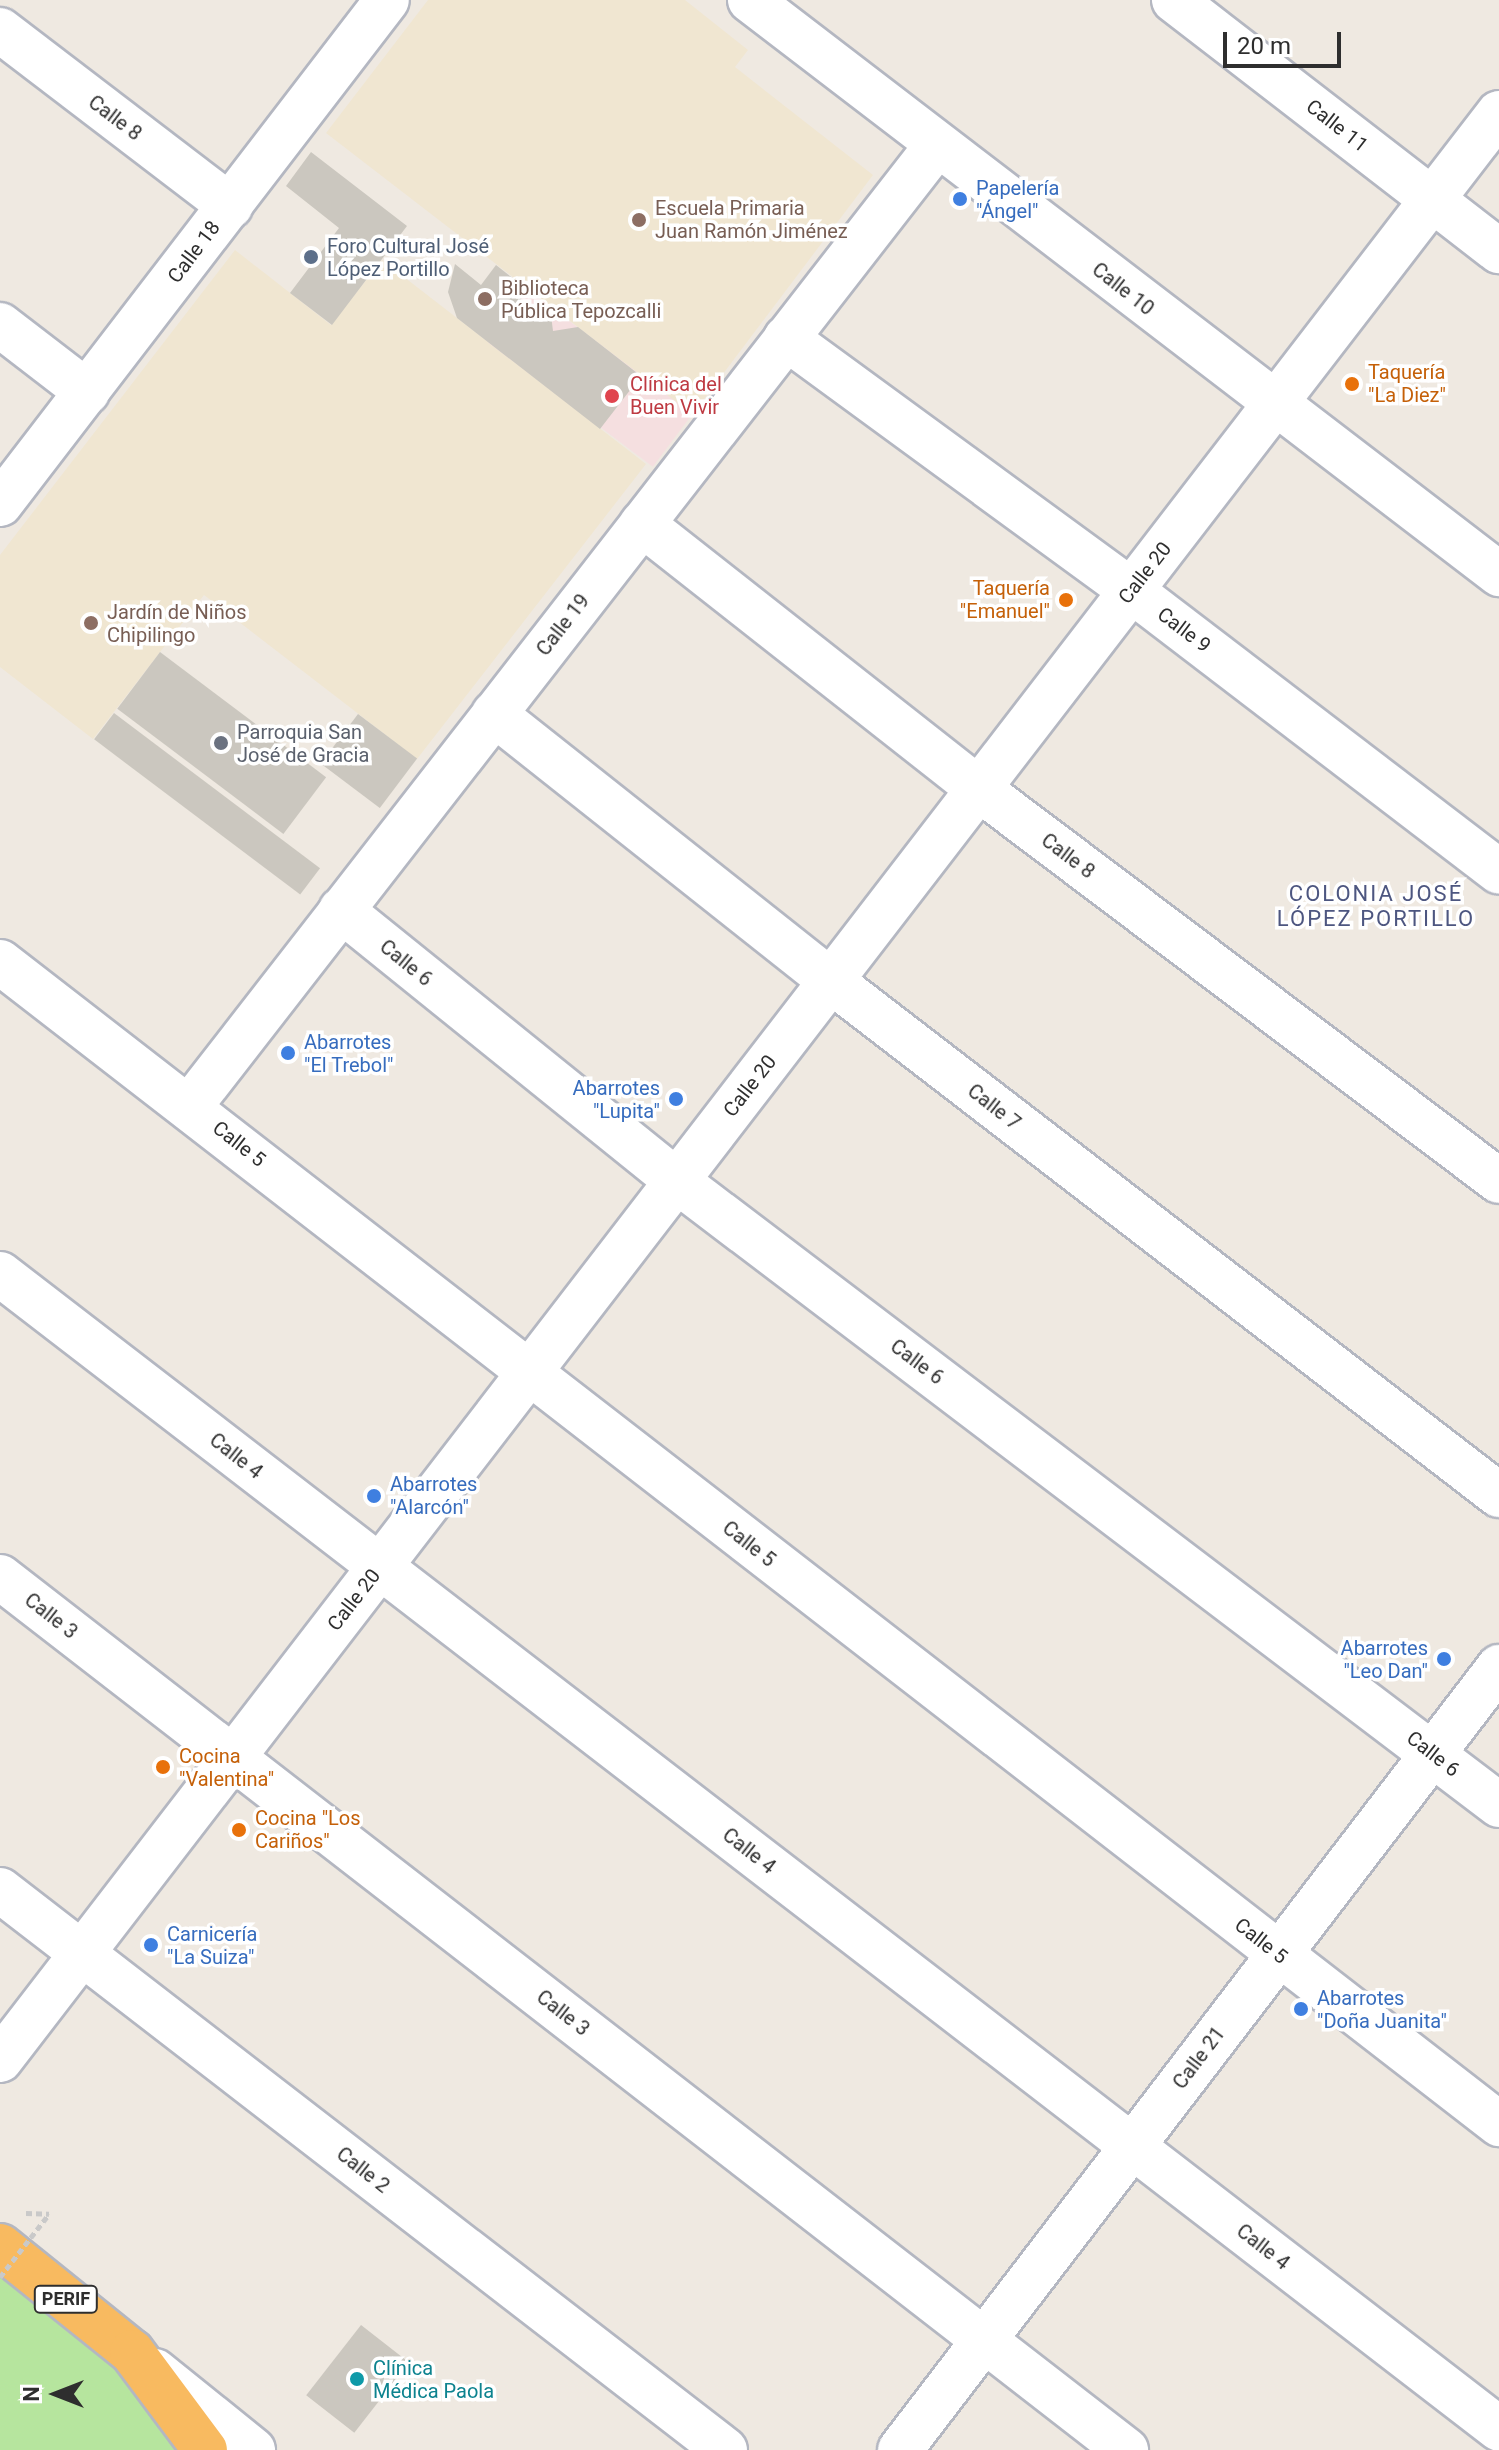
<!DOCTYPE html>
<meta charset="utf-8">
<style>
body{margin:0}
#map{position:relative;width:1499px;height:2450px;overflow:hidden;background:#efe9e1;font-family:Roboto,sans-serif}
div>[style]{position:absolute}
.education>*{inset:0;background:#f0e6d1}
.medical>*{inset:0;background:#f5dfe0;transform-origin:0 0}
.green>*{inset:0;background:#b6e59e}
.building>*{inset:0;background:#cbc7bf;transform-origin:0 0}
.path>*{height:5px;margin-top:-2.5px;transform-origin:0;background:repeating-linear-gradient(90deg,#c9c9c9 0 6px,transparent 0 10px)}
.roads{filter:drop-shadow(2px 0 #b4b7c1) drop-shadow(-2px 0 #b4b7c1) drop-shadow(0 2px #b4b7c1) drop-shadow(0 -2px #b4b7c1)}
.minor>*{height:44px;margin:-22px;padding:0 22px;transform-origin:22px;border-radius:22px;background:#fff}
.tertiary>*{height:44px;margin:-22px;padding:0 22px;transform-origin:22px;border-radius:22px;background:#fff}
.secondary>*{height:44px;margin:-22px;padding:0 22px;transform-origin:22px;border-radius:22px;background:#fff}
.trunk>*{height:44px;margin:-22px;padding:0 22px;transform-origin:22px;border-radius:22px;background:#f8ba60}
.path-bridge>*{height:5px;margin-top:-2.5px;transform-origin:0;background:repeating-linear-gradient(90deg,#c9c9c9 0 6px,transparent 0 10px)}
.dots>*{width:22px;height:22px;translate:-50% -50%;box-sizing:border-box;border:4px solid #fff;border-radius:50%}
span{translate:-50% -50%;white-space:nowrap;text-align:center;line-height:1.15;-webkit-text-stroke:7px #fff;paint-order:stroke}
.shield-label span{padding:2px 6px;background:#fff;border:2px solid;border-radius:6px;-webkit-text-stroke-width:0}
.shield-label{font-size:18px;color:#2e2e2e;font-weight:700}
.street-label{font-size:20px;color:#2e2e2e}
.shop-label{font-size:20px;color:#366cbe}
.left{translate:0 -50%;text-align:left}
.right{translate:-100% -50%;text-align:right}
.education-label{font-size:20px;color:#785e54}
.service-label{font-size:20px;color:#4e5e75}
.food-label{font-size:20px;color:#c56008}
.health-label{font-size:20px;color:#be3a42}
.worship-label{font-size:20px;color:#5b616d}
.culture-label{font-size:20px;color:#0d838f}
.neighbourhood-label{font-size:22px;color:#4d5680;letter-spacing:2px}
.north{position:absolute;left:16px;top:2354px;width:80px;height:80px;-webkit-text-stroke:6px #fff;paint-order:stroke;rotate:270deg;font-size:22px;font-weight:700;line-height:32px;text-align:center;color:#2e2e2e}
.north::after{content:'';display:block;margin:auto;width:28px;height:36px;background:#2e2e2e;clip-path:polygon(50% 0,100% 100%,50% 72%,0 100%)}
.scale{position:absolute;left:1223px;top:32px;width:118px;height:36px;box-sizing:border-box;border:4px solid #2e2e2e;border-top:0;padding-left:10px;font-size:24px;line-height:28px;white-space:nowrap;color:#2e2e2e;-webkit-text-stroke:6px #fff;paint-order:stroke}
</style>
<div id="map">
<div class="education">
<i style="clip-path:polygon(428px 0,685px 0,748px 50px,735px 67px,873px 175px,692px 415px,326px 133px)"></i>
<i style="clip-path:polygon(235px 250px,331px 325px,382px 260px,646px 464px,417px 759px,204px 595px,93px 739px,0 667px,0 555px)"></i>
</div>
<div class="medical">
<i style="left:528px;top:290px;width:206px;height:66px;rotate:37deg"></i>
</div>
<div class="green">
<i style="clip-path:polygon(0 2235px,213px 2450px,0 2450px)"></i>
</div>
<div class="building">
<i style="clip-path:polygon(311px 152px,407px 226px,332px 325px,290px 293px,339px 228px,286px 186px)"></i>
<i style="clip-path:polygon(455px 264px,481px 285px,496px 265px,528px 290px,511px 312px,550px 307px,553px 331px,578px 327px,641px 376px,600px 429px,457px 318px,448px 292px)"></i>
<i style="left:160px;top:652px;width:208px;height:71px;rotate:37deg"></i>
<i style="left:114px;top:713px;width:258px;height:33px;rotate:37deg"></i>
<i style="left:358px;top:714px;width:74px;height:62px;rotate:37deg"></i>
<i style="left:361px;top:2325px;width:61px;height:89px;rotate:38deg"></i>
</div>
<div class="path">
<i style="left:26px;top:2213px;width:23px;rotate:2deg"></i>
</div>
<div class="roads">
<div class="minor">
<i style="left:750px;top:0;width:944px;rotate:37.46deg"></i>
<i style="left:1174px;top:0;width:411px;rotate:37.7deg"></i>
<i style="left:0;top:30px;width:290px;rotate:37.4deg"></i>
<i style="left:0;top:325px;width:110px;rotate:37.6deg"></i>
<i style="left:786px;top:338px;width:429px;rotate:36.2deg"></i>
<i style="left:1132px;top:591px;width:462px;rotate:37.4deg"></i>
<i style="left:642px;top:524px;width:429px;rotate:38.2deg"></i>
<i style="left:979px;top:789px;width:651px;rotate:37.01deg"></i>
<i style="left:494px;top:714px;width:430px;rotate:38.4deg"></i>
<i style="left:831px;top:981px;width:843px;rotate:37.58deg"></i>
<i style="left:341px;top:910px;width:432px;rotate:38.9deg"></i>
<i style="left:677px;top:1181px;width:1032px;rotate:37.2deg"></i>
<i style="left:0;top:962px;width:1897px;rotate:37.78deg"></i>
<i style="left:190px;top:1106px;width:1217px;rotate:-52.14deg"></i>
<i style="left:0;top:1274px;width:1892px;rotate:37.61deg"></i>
<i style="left:0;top:1577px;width:1425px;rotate:37.79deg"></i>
<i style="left:0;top:1890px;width:916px;rotate:37.68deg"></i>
<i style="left:0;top:2060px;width:2457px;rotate:-52.41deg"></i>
<i style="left:900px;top:2450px;width:986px;rotate:-52.58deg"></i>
</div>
<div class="tertiary">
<i style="left:0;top:504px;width:635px;rotate:-52.48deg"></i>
</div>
<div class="secondary">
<i style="left:155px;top:2371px;width:126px;rotate:38.9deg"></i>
</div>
<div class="trunk">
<i style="left:0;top:2246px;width:169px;rotate:38.8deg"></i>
<i style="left:132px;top:2352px;width:122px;rotate:53.3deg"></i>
</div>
</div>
<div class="path-bridge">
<i style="left:0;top:2277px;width:80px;rotate:-52.1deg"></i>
</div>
<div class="dots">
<i style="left:960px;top:199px;background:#3f7fe0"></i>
<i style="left:639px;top:220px;background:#8d6e63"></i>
<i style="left:311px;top:257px;background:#5c6f8a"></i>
<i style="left:485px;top:299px;background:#8d6e63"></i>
<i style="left:1352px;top:384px;background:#e8710a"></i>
<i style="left:612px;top:396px;background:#e0444e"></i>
<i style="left:1066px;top:600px;background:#e8710a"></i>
<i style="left:91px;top:623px;background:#8d6e63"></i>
<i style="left:221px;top:743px;background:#6b7280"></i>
<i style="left:288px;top:1053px;background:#3f7fe0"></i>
<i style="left:676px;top:1099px;background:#3f7fe0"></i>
<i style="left:374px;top:1496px;background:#3f7fe0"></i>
<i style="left:1444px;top:1659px;background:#3f7fe0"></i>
<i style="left:163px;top:1767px;background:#e8710a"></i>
<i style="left:239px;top:1830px;background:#e8710a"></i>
<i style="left:151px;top:1945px;background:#3f7fe0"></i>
<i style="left:1301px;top:2009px;background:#3f7fe0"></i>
<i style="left:357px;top:2379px;background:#0f9aa8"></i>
</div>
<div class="shield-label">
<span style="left:66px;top:2299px">PERIF</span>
</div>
<div class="street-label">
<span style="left:115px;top:118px;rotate:37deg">Calle 8</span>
<span style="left:1337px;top:126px;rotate:38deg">Calle 11</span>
<span style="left:194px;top:252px;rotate:-53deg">Calle 18</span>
<span style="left:1123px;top:289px;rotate:38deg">Calle 10</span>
<span style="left:1145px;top:573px;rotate:-52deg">Calle 20</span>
<span style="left:563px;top:625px;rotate:-52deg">Calle 19</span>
<span style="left:1184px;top:630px;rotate:37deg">Calle 9</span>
<span style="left:1068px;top:856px;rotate:37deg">Calle 8</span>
<span style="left:406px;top:963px;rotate:39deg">Calle 6</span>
<span style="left:750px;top:1086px;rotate:-52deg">Calle 20</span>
<span style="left:994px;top:1107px;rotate:38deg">Calle 7</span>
<span style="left:239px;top:1144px;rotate:38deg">Calle 5</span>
<span style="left:917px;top:1362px;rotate:37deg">Calle 6</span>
<span style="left:236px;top:1456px;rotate:38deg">Calle 4</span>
<span style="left:749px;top:1544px;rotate:38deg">Calle 5</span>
<span style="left:354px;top:1600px;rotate:-52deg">Calle 20</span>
<span style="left:51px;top:1616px;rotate:38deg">Calle 3</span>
<span style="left:1433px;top:1754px;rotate:38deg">Calle 6</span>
<span style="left:749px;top:1851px;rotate:38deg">Calle 4</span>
<span style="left:1261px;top:1941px;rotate:38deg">Calle 5</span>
<span style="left:563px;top:2013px;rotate:38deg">Calle 3</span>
<span style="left:1199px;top:2058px;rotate:-53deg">Calle 21</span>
<span style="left:363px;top:2170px;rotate:38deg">Calle 2</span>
<span style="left:1263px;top:2247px;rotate:38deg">Calle 4</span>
</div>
<div class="shop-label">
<span class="left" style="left:976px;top:200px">Papelería<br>"Ángel"</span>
<span class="left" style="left:304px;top:1054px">Abarrotes<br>"El Trebol"</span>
<span class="right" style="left:660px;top:1100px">Abarrotes<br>"Lupita"</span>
<span class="left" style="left:390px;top:1496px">Abarrotes<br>"Alarcón"</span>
<span class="right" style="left:1428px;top:1660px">Abarrotes<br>"Leo Dan"</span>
<span class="left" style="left:167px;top:1946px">Carnicería<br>"La Suiza"</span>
<span class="left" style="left:1317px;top:2010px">Abarrotes<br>"Doña Juanita"</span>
</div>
<div class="education-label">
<span class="left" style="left:655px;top:220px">Escuela Primaria<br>Juan Ramón Jiménez</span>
<span class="left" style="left:501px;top:300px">Biblioteca<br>Pública Tepozcalli</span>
<span class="left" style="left:107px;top:624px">Jardín de Niños<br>Chipilingo</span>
</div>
<div class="service-label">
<span class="left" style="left:327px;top:258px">Foro Cultural José<br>López Portillo</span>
</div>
<div class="food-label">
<span class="left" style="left:1368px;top:384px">Taquería<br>"La Diez"</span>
<span class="right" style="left:1050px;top:600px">Taquería<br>"Emanuel"</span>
<span class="left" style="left:179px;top:1768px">Cocina<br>"Valentina"</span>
<span class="left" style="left:255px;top:1830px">Cocina "Los<br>Cariños"</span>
</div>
<div class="health-label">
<span class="left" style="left:630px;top:396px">Clínica del<br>Buen Vivir</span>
</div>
<div class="worship-label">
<span class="left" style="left:237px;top:744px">Parroquia San<br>José de Gracia</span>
</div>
<div class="culture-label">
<span class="left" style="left:373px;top:2380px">Clínica<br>Médica Paola</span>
</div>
<div class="neighbourhood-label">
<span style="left:1376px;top:906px">COLONIA JOSÉ<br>LÓPEZ PORTILLO</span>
</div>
<div class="north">N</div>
<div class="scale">20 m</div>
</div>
